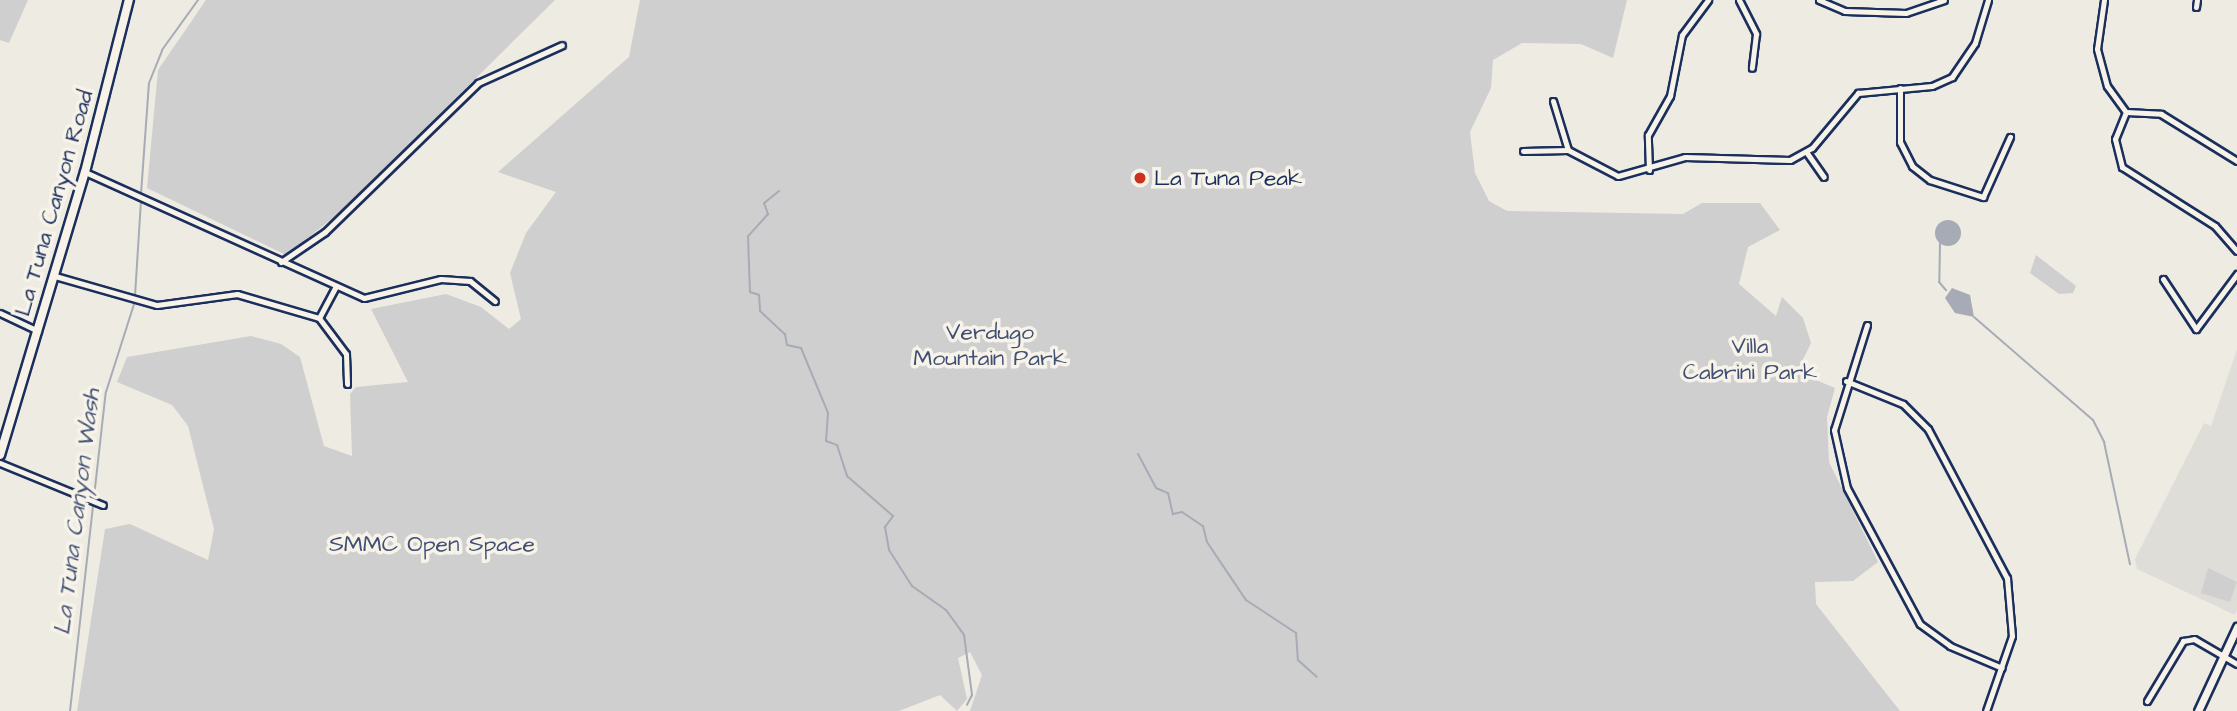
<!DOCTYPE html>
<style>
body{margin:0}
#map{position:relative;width:2237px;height:711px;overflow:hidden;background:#eeebe2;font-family:"Architects Daughter",sans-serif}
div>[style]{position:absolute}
.built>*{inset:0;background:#deddd8}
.green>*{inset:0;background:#cfcfcf}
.water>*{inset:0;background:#a6abb5}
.round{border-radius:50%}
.stream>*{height:2px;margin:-1px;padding:0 1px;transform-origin:1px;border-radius:1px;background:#a6abb5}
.roads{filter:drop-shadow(2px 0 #1b2f5e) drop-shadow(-2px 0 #1b2f5e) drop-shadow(0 2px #1b2f5e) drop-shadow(0 -2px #1b2f5e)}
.street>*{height:5px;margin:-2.5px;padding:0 2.5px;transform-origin:2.5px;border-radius:2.5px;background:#f7f3e8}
.secondary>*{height:7px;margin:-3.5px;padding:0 3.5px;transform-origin:3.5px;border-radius:3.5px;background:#f7f3e8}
.primary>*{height:8px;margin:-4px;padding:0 4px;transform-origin:4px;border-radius:4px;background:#f7f3e8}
.dots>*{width:19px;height:19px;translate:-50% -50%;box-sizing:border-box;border:4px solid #f7f3e8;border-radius:50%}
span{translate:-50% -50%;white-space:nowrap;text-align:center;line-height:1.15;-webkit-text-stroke:7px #f7f3e8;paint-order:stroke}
.poi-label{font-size:23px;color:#1b2f5e}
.left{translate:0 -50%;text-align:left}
.street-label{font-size:23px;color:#1b2f5e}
.park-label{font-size:23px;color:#3f4f75}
.water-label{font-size:24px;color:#455478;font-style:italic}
</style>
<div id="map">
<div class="built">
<i style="clip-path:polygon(2237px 349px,2237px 610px,2235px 615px,2137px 569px,2135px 559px,2204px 423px,2211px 426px)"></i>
</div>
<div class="green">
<i style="clip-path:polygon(0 0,28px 0,9px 43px,0 40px)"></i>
<i style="clip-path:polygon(206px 0,555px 0,338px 214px,286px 255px,147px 188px,158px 70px)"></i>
<i style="clip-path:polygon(640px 0,1627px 0,1613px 58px,1581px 44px,1522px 43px,1493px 60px,1491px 88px,1470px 132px,1475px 173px,1489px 201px,1507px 211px,1683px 214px,1702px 203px,1760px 203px,1780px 230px,1748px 247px,1739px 284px,1776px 316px,1782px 297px,1803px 318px,1811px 343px,1797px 372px,1835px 388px,1827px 417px,1829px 462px,1878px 562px,1853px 581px,1815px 582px,1816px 604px,1900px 711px,970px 711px,982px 675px,970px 652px,958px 658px,967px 699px,957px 711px,940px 695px,899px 711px,77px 711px,105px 529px,130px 524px,208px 560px,214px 529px,188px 426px,172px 405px,117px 382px,127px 357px,251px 336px,281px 344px,300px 357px,324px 446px,352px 456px,350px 394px,356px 387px,408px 382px,371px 309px,446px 294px,481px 307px,509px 329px,521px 319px,510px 273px,526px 233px,556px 192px,498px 172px,629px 57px)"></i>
<i style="clip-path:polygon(2036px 255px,2076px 286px,2073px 293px,2059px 294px,2030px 273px)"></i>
<i style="clip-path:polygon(2208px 568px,2237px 582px,2230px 602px,2201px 593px)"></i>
</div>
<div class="water">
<i class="round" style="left:1935px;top:220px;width:26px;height:26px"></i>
<i style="clip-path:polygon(1952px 288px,1970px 295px,1974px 317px,1955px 313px,1945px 298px)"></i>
</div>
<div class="stream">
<i style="left:779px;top:191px;width:19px;rotate:141deg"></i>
<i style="left:764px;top:203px;width:12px;rotate:70deg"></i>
<i style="left:768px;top:214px;width:30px;rotate:132deg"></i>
<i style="left:748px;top:236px;width:56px;rotate:88deg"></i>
<i style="left:750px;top:292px;width:9px;rotate:18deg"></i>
<i style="left:759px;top:295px;width:16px;rotate:86deg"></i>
<i style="left:760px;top:311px;width:34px;rotate:43deg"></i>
<i style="left:785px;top:334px;width:11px;rotate:80deg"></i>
<i style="left:787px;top:345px;width:14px;rotate:12deg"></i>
<i style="left:801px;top:348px;width:70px;rotate:67.4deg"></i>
<i style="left:828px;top:413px;width:28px;rotate:94deg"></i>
<i style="left:826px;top:441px;width:12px;rotate:20deg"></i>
<i style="left:837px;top:445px;width:33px;rotate:72deg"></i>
<i style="left:847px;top:476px;width:61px;rotate:41deg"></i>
<i style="left:893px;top:516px;width:14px;rotate:126deg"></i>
<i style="left:885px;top:527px;width:23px;rotate:80deg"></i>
<i style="left:889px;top:550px;width:43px;rotate:57.4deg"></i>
<i style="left:912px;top:586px;width:42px;rotate:35.2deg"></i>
<i style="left:946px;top:610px;width:31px;rotate:54deg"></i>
<i style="left:964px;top:635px;width:61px;rotate:82.4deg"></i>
<i style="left:972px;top:695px;width:11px;rotate:117deg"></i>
<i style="left:141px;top:194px;width:111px;rotate:-85.9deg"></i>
<i style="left:149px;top:83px;width:35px;rotate:-68deg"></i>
<i style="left:162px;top:50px;width:62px;rotate:-54.2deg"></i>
<i style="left:1940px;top:243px;width:39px;rotate:91deg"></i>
<i style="left:1939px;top:282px;width:11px;rotate:49deg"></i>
<i style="left:135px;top:296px;width:96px;rotate:-86.4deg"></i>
<i style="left:1974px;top:317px;width:157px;rotate:40.9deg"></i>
<i style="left:2093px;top:420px;width:25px;rotate:63deg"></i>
<i style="left:2104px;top:442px;width:125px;rotate:78deg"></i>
<i style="left:1138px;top:454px;width:38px;rotate:62deg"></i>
<i style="left:1156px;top:488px;width:13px;rotate:23deg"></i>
<i style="left:1168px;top:493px;width:22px;rotate:77deg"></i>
<i style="left:1173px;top:514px;width:9px;rotate:-13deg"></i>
<i style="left:1182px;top:512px;width:25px;rotate:34deg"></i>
<i style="left:1203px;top:526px;width:16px;rotate:76deg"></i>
<i style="left:1207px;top:542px;width:70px;rotate:56.1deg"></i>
<i style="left:1246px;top:600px;width:60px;rotate:33.4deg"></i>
<i style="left:1296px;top:633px;width:27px;rotate:86deg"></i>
<i style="left:1298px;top:660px;width:25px;rotate:42deg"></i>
<i style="left:70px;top:711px;width:321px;rotate:-83.6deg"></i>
<i style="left:106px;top:392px;width:96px;rotate:-72.3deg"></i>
</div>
<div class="roads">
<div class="street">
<i style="left:1739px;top:0;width:38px;rotate:63deg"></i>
<i style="left:1756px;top:34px;width:34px;rotate:97deg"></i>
<i style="left:1819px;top:0;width:28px;rotate:23deg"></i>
<i style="left:1845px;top:11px;width:61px;rotate:1.9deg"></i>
<i style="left:1906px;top:13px;width:40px;rotate:-18.9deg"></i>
<i style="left:2104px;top:0;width:49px;rotate:98.1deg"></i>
<i style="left:2097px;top:49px;width:38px;rotate:75deg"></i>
<i style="left:2107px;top:86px;width:32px;rotate:54deg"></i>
<i style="left:2126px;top:112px;width:35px;rotate:3deg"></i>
<i style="left:2161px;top:114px;width:89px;rotate:31.7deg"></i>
<i style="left:2196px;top:7px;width:7px;rotate:-82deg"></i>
<i style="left:1900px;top:88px;width:54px;rotate:90deg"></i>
<i style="left:1900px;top:142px;width:27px;rotate:63deg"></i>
<i style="left:1912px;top:166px;width:23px;rotate:38deg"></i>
<i style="left:1930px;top:180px;width:56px;rotate:17.8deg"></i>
<i style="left:1983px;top:197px;width:66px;rotate:-65.8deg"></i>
<i style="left:1553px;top:101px;width:51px;rotate:73deg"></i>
<i style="left:2126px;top:112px;width:29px;rotate:112deg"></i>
<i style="left:2115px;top:139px;width:29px;rotate:76deg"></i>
<i style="left:2122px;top:167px;width:110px;rotate:32.4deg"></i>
<i style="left:2215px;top:226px;width:33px;rotate:49deg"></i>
<i style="left:1523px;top:151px;width:45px;rotate:-1.3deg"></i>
<i style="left:1568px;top:150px;width:56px;rotate:27.5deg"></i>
<i style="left:1618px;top:176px;width:70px;rotate:-15.8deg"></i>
<i style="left:1685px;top:157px;width:105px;rotate:1.6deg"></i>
<i style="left:1790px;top:160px;width:25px;rotate:-29deg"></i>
<i style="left:1812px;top:148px;width:72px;rotate:-50.1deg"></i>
<i style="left:1858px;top:93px;width:74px;rotate:-5.4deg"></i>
<i style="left:1932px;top:86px;width:22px;rotate:-24deg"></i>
<i style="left:1952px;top:77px;width:41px;rotate:-55.9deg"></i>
<i style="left:1975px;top:43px;width:45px;rotate:-73.2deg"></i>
<i style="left:1807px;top:153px;width:29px;rotate:55deg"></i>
<i style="left:1649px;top:170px;width:35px;rotate:-92deg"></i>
<i style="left:1648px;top:135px;width:45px;rotate:-60.6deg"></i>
<i style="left:1670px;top:96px;width:62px;rotate:-78.9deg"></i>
<i style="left:1682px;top:35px;width:44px;rotate:-53.4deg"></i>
<i style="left:85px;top:172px;width:306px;rotate:24.3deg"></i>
<i style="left:364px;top:298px;width:79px;rotate:-13.9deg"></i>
<i style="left:441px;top:279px;width:29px;rotate:4deg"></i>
<i style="left:470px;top:281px;width:32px;rotate:39deg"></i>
<i style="left:281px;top:262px;width:53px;rotate:-34.3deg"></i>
<i style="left:325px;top:232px;width:214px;rotate:-44.2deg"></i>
<i style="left:478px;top:83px;width:92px;rotate:-24.3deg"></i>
<i style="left:55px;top:276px;width:106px;rotate:15.9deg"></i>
<i style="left:157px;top:305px;width:81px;rotate:-7.8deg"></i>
<i style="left:237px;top:294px;width:85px;rotate:16.3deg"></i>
<i style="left:319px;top:318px;width:45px;rotate:53.1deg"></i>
<i style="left:346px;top:354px;width:30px;rotate:88deg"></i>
<i style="left:2163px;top:279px;width:60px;rotate:56.6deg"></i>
<i style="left:2196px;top:329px;width:69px;rotate:-53.3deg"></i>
<i style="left:0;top:313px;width:42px;rotate:25.3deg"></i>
<i style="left:319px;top:318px;width:36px;rotate:-62deg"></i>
<i style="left:1867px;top:325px;width:110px;rotate:107.4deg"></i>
<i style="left:1834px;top:430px;width:59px;rotate:77.4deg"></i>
<i style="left:1847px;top:488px;width:154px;rotate:61.8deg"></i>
<i style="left:1920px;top:624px;width:37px;rotate:36deg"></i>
<i style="left:1950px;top:646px;width:56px;rotate:22.9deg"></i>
<i style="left:1846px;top:381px;width:61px;rotate:22deg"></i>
<i style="left:1903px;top:404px;width:35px;rotate:45deg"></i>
<i style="left:1928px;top:429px;width:169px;rotate:62.1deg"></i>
<i style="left:2007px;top:578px;width:58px;rotate:85.1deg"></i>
<i style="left:2012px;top:636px;width:79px;rotate:109.1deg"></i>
<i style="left:0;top:463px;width:111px;rotate:22.2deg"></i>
<i style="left:2147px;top:701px;width:70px;rotate:-59deg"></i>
<i style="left:2183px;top:641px;width:11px;rotate:-10deg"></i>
<i style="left:2194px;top:639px;width:50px;rotate:30.2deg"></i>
</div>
<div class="secondary">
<i style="left:2198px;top:711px;width:93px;rotate:-65.1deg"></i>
</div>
<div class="primary">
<i style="left:0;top:455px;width:295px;rotate:-73.3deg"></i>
<i style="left:85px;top:172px;width:178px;rotate:-75.7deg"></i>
</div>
</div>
<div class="dots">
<i style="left:1140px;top:178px;background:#c8321e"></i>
</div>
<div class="poi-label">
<span class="left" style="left:1154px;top:178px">La Tuna Peak</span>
</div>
<div class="street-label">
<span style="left:54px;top:203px;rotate:-74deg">La Tuna Canyon Road</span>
</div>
<div class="park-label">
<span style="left:990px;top:345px">Verdugo<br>Mountain Park</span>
<span style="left:1750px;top:359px">Villa<br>Cabrini Park</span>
<span style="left:432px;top:544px">SMMC Open Space</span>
</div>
<div class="water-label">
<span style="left:78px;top:512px;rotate:-83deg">La Tuna Canyon Wash</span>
</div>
</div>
